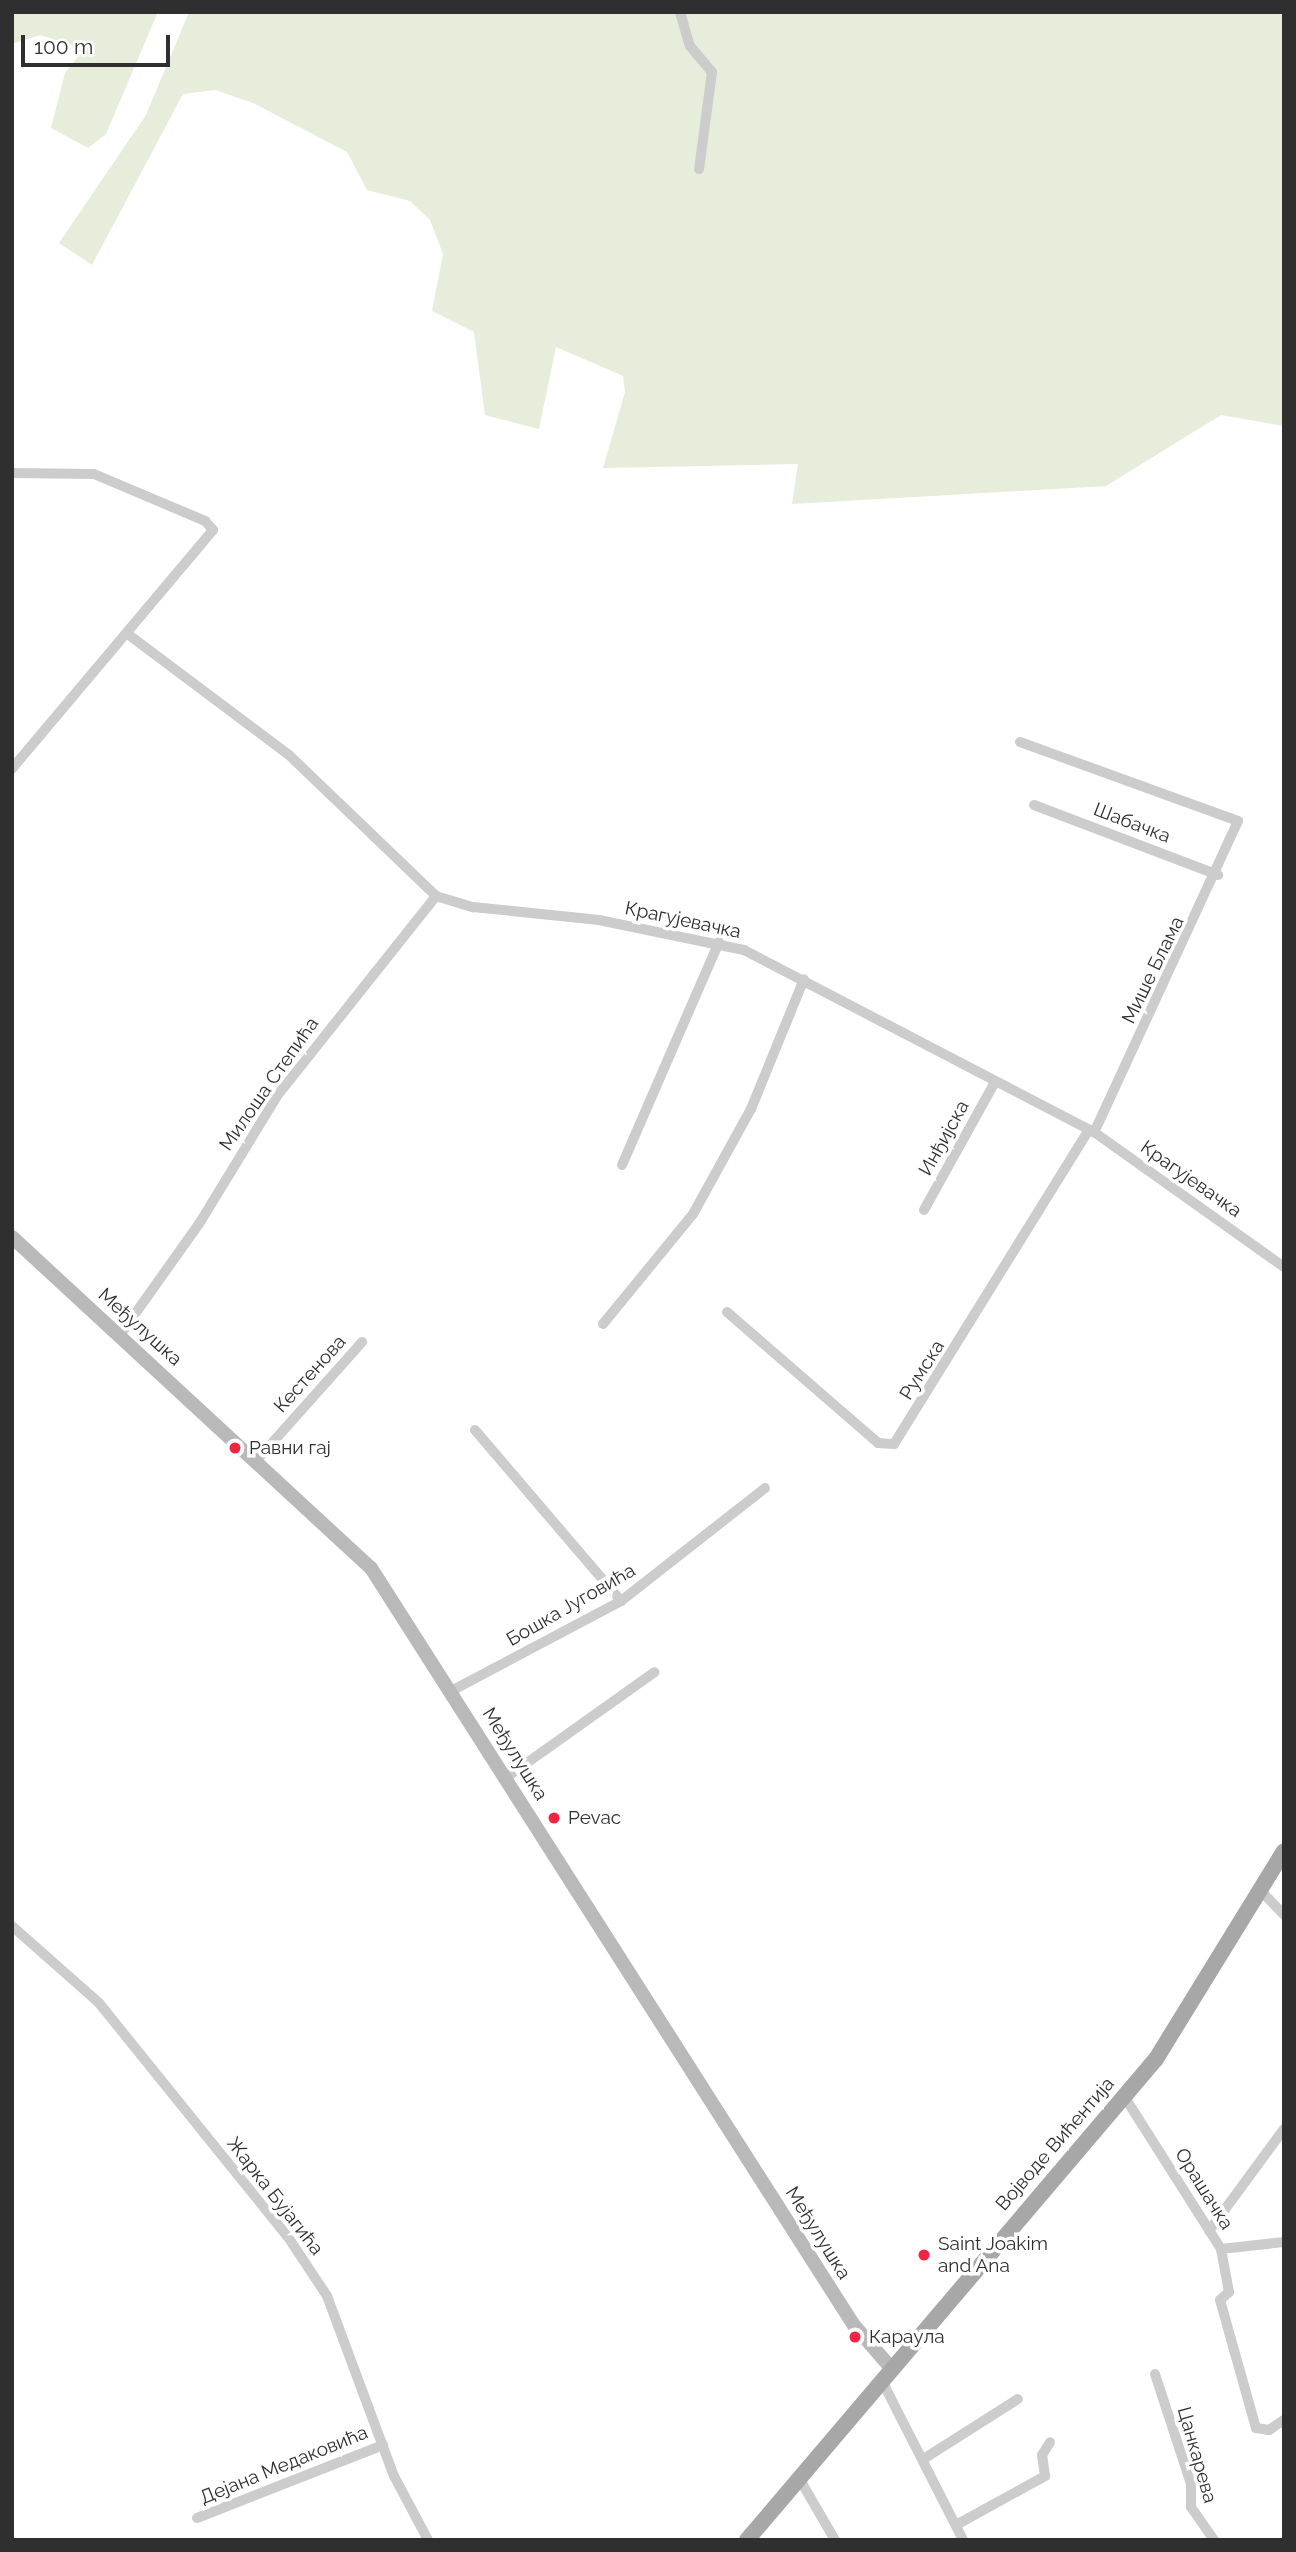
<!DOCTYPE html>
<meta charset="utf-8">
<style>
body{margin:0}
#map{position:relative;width:1296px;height:2552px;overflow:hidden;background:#fff;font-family:Raleway,sans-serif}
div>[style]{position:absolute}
.green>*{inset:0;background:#e6eddb}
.street>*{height:10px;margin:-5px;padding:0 5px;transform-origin:5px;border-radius:5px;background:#ccc}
.secondary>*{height:14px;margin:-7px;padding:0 7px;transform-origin:7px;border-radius:7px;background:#b9b9b9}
.primary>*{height:16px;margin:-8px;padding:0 8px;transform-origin:8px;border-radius:8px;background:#a7a7a7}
.dots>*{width:19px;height:19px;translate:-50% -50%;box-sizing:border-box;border:4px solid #fff;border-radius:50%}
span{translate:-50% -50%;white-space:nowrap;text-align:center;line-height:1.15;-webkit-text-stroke:7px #fff;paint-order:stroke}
.street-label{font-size:19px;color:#2f2f2f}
.poi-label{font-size:19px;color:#2f2f2f}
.left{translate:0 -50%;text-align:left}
.frame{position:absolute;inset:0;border:14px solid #2f2f2f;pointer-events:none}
.scale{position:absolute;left:21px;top:35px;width:149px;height:32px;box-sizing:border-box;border:4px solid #2f2f2f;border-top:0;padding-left:9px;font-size:21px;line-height:24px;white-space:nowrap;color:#2f2f2f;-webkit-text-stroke:5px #fff;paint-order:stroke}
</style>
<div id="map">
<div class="green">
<i style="clip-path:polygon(12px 12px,158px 12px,106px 134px,88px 148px,51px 128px,65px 73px,84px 49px,40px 35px,12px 44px)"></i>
<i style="clip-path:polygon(189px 12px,1284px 12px,1284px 426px,1221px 415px,1106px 486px,792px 504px,798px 464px,603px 468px,625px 392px,623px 376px,556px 347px,539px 429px,485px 415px,474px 332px,432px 311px,443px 254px,430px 220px,410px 201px,367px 190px,347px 152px,253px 103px,215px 90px,183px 94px,92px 265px,59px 243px,146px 115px)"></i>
</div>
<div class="street">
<i style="left:680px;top:12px;width:35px;rotate:74deg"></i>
<i style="left:690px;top:46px;width:34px;rotate:50deg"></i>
<i style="left:712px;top:72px;width:98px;rotate:97.6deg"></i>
<i style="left:12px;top:473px;width:82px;rotate:0.7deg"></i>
<i style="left:94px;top:474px;width:121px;rotate:22.9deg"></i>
<i style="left:205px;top:521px;width:12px;rotate:48deg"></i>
<i style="left:213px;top:530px;width:312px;rotate:130.1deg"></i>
<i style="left:129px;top:635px;width:200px;rotate:36.9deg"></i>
<i style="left:289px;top:755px;width:204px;rotate:43.8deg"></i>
<i style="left:436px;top:896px;width:39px;rotate:17deg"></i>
<i style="left:473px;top:907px;width:127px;rotate:5.9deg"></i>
<i style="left:599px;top:920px;width:148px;rotate:11.7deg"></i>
<i style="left:744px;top:950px;width:394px;rotate:27.5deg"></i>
<i style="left:1094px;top:1132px;width:233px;rotate:35.4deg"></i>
<i style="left:1020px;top:742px;width:232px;rotate:19.9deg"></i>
<i style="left:1238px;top:821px;width:343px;rotate:114.8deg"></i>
<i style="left:1034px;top:805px;width:197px;rotate:20.8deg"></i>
<i style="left:622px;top:1165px;width:243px;rotate:-66.5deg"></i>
<i style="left:924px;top:1210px;width:146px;rotate:-61deg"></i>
<i style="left:727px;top:1312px;width:200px;rotate:40.9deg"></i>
<i style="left:878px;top:1443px;width:16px;rotate:4deg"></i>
<i style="left:894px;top:1444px;width:370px;rotate:-58.2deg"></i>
<i style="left:603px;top:1324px;width:142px;rotate:-50.7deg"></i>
<i style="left:693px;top:1214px;width:120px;rotate:-61.1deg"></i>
<i style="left:751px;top:1109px;width:140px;rotate:-67.8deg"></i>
<i style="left:120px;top:1335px;width:136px;rotate:-54.6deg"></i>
<i style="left:199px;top:1224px;width:150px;rotate:-58.6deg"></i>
<i style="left:277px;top:1096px;width:256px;rotate:-51.5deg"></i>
<i style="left:475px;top:1430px;width:225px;rotate:49.5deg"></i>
<i style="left:257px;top:1460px;width:158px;rotate:-48.3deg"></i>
<i style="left:453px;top:1690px;width:190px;rotate:-27.9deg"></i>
<i style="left:621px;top:1601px;width:183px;rotate:-38.1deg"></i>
<i style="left:507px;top:1777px;width:181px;rotate:-35.4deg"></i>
<i style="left:1261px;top:1891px;width:33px;rotate:46deg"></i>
<i style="left:12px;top:1926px;width:116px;rotate:41.5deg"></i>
<i style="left:99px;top:2003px;width:301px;rotate:51.1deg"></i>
<i style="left:288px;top:2237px;width:71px;rotate:56.5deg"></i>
<i style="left:327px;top:2296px;width:192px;rotate:69.6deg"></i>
<i style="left:394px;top:2476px;width:72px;rotate:62deg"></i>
<i style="left:1124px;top:2096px;width:181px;rotate:57.6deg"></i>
<i style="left:1221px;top:2249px;width:44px;rotate:79.5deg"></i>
<i style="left:1229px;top:2292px;width:12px;rotate:138deg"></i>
<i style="left:1220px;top:2300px;width:133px;rotate:74.3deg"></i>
<i style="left:1256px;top:2428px;width:13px;rotate:9deg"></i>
<i style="left:1269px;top:2430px;width:18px;rotate:-34deg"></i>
<i style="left:1209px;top:2231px;width:127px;rotate:-53.7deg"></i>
<i style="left:1221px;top:2249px;width:63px;rotate:-6.3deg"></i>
<i style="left:1155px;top:2374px;width:116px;rotate:71.9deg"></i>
<i style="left:1191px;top:2484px;width:23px;rotate:90deg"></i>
<i style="left:1191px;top:2507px;width:40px;rotate:55.1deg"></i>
<i style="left:882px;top:2381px;width:178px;rotate:63deg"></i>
<i style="left:925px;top:2458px;width:110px;rotate:-32.4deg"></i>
<i style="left:799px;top:2478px;width:72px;rotate:59.9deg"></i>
<i style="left:197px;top:2518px;width:200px;rotate:-21.4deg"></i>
<i style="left:956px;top:2525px;width:102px;rotate:-28.8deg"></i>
<i style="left:1045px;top:2476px;width:21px;rotate:-98deg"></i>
<i style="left:1042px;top:2455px;width:15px;rotate:-58deg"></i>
</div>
<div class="secondary">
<i style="left:12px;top:1237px;width:488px;rotate:42.7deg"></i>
<i style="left:371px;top:1568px;width:897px;rotate:57.48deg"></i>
<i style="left:853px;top:2324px;width:60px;rotate:49.1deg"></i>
</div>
<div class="primary">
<i style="left:747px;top:2540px;width:631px;rotate:-49.63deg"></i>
<i style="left:1156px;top:2059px;width:244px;rotate:-58.4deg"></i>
</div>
<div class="dots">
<i style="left:235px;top:1448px;background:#f22443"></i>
<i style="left:554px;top:1818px;background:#f22443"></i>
<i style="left:924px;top:2255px;background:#f22443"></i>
<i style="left:855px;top:2337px;background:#f22443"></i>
</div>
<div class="street-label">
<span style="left:1132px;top:823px;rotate:21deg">Шабачка</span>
<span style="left:683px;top:920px;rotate:12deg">Крагујевачка</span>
<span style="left:1153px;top:970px;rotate:-64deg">Мише Блама</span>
<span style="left:269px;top:1084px;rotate:-55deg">Милоша Степића</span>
<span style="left:944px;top:1138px;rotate:-61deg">Инђијска</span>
<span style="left:1191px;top:1179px;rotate:35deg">Крагујевачка</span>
<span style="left:140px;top:1327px;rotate:42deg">Међулушка</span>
<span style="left:922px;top:1370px;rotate:-58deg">Румска</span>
<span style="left:310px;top:1374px;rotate:-48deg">Кестенова</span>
<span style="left:571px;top:1605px;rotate:-30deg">Бошка Југовића</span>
<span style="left:515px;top:1754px;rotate:58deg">Међулушка</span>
<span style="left:1055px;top:2144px;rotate:-49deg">Војводе Вићентија</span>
<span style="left:1204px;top:2189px;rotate:58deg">Орашачка</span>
<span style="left:275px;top:2196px;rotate:52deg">Жарка Бујагића</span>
<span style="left:818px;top:2233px;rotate:58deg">Међулушка</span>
<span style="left:1197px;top:2455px;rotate:74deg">Цанкарева</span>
<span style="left:284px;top:2465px;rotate:-22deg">Дејана Медаковића</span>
</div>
<div class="poi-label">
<span class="left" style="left:249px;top:1448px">Равни гај</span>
<span class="left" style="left:568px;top:1818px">Pevac</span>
<span class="left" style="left:938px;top:2255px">Saint Joakim<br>and Ana</span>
<span class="left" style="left:869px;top:2337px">Караула</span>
</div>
<div class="frame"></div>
<div class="scale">100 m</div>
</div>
